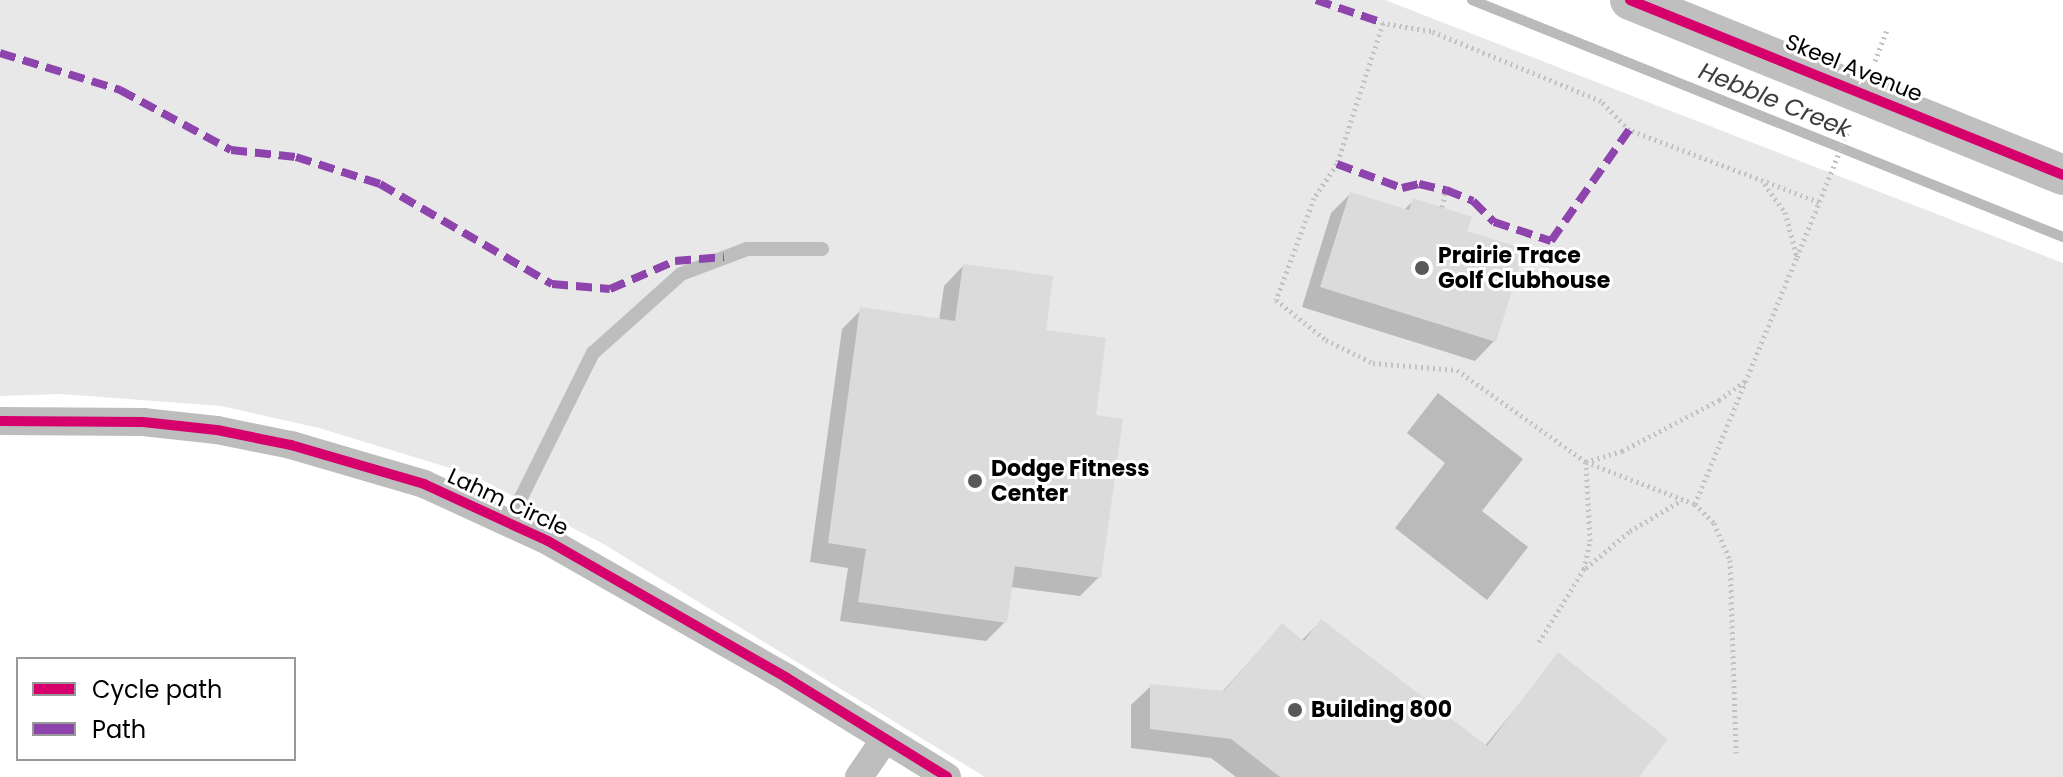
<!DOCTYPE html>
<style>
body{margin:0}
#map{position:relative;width:2063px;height:777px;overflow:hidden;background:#fff;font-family:Poppins,sans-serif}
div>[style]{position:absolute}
.green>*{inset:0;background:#e8e8e8}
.water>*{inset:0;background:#bababa}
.shadow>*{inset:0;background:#0003}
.stream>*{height:10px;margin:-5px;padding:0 5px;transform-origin:5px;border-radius:5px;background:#bababa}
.building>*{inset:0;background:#dbdbdb}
.path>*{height:5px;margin-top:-2.5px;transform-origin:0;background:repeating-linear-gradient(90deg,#c2c2c2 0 2px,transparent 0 6px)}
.lane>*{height:14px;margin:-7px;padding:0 7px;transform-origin:7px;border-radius:7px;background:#bdbdbd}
.street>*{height:28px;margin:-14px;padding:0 14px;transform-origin:14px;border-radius:14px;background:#bdbdbd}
.secondary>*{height:40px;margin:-20px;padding:0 20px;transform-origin:20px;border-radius:20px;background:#bfbfbf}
.quiet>*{height:8px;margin-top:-4px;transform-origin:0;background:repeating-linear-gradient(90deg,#8e44ad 0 16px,transparent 0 24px)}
.cycleway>*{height:10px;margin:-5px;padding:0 5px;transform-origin:5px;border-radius:5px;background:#d6006c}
.dots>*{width:22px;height:22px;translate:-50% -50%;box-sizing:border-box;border:4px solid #fff;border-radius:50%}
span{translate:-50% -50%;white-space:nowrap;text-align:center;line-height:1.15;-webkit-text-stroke:6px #fff;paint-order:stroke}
.street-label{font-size:22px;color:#000}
.poi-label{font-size:22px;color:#000;font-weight:700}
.left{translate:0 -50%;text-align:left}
.water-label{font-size:24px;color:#3d3d3d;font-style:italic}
.legend{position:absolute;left:16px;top:657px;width:280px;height:104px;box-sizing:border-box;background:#fff;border:2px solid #999;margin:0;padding:10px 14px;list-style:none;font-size:24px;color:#000}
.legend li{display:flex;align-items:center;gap:16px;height:40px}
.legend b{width:40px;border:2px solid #999}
</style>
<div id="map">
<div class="green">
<i style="clip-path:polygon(0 0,1385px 0,2063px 263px,2063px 777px,985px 777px,605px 545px,473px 475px,319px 428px,221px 406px,61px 394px,0 396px)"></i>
</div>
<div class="water">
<i style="clip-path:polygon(1438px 393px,1523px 459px,1482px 511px,1528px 547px,1487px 600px,1395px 528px,1445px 463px,1407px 433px)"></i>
</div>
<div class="shadow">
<i style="clip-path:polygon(1350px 194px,1404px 210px,1413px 201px,1465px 232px,1494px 341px,1475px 361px,1302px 307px,1331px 213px)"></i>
<i style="clip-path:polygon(963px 266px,1044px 332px,1093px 417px,1099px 577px,1080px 596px,1010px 587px,1005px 622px,986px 641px,840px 621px,848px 568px,810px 562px,842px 329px,861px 310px,939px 321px,944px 286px)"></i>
<i style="clip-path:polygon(1321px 621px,1484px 747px,1559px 655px,1637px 777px,1236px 777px,1211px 758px,1131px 748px,1131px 705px,1151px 686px,1222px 692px,1282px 625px,1301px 641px)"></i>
</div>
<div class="stream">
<i style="left:1472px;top:0;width:637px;rotate:21.85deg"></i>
</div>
<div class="building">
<i style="clip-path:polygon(1350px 192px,1409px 210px,1413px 198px,1472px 217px,1467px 231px,1525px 249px,1496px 342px,1320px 287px)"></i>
<i style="clip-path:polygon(963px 264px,1053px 276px,1046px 330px,1106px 338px,1096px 415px,1123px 419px,1101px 578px,1015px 566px,1007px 623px,858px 602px,866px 549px,828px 543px,860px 307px,955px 321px)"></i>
<i style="clip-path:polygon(1321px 619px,1487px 746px,1558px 652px,1668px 739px,1639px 777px,1280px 777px,1231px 739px,1150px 729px,1150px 684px,1224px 691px,1282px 623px,1304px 641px)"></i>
</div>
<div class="path">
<i style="left:1875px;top:61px;width:33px;rotate:-69deg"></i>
<i style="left:1764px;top:184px;width:35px;rotate:53deg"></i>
<i style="left:1785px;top:212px;width:47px;rotate:75.1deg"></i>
<i style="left:1819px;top:202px;width:203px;rotate:-159.2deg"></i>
<i style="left:1629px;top:130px;width:40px;rotate:-134deg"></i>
<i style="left:1601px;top:101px;width:184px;rotate:-157.6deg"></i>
<i style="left:1431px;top:31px;width:49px;rotate:-170.5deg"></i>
<i style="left:1383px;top:23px;width:148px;rotate:108.1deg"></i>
<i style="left:1337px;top:164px;width:41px;rotate:124.1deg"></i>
<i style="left:1314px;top:198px;width:109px;rotate:110.4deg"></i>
<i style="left:1276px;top:300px;width:64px;rotate:38.7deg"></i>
<i style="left:1326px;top:340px;width:52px;rotate:26.1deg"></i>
<i style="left:1373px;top:363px;width:84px;rotate:4.8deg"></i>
<i style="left:1457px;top:370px;width:158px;rotate:35.5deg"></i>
<i style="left:1586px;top:462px;width:117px;rotate:21.1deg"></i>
<i style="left:1695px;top:504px;width:267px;rotate:-67.6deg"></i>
<i style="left:1797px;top:257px;width:141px;rotate:-68deg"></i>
<i style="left:1442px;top:207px;width:17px;rotate:-77deg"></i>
<i style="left:1695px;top:504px;width:27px;rotate:45deg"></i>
<i style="left:1714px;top:523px;width:40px;rotate:66.6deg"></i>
<i style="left:1730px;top:560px;width:193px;rotate:88.2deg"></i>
<i style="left:1586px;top:568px;width:57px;rotate:-40.1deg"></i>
<i style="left:1630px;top:531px;width:61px;rotate:-30.8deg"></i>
<i style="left:1539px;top:642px;width:86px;rotate:-58.3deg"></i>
<i style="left:1584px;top:569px;width:29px;rotate:-78deg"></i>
<i style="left:1590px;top:541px;width:79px;rotate:-92.9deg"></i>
<i style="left:1586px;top:462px;width:38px;rotate:-17deg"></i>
<i style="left:1622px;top:451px;width:110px;rotate:-27.7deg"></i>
<i style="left:1719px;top:400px;width:32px;rotate:-36deg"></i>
</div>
<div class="lane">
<i style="left:509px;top:522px;width:189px;rotate:-63.6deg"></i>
<i style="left:593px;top:353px;width:118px;rotate:-41.9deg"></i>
<i style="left:681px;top:274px;width:71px;rotate:-20.7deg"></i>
<i style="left:747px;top:249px;width:75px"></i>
</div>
<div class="street">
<i style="left:0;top:421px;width:143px;rotate:0.4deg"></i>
<i style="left:143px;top:422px;width:74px;rotate:6.2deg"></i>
<i style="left:217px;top:430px;width:76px;rotate:11.5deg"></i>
<i style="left:291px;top:445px;width:139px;rotate:16.3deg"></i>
<i style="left:424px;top:484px;width:136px;rotate:24.7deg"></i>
<i style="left:548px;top:541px;width:275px;rotate:29.8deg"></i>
<i style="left:787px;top:678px;width:188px;rotate:31.7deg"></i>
<i style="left:859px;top:777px;width:46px;rotate:-55.6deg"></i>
</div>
<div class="secondary">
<i style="left:1630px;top:0;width:467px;rotate:22deg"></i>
</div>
<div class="quiet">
<i style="left:1316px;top:0;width:71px;rotate:18.9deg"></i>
<i style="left:0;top:53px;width:126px;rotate:17.1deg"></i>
<i style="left:120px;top:90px;width:126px;rotate:28.4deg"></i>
<i style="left:231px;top:150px;width:65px;rotate:6.1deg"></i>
<i style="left:296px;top:157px;width:88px;rotate:17.8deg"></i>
<i style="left:380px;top:184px;width:199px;rotate:30.2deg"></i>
<i style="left:552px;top:284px;width:58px;rotate:4.9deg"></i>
<i style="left:610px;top:289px;width:71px;rotate:-23.3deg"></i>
<i style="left:675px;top:261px;width:49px;rotate:-4.7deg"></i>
<i style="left:1337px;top:164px;width:69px;rotate:20.3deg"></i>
<i style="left:1402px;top:188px;width:17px;rotate:-13deg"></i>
<i style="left:1419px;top:184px;width:28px;rotate:13deg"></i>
<i style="left:1446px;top:190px;width:29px;rotate:22deg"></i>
<i style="left:1473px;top:201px;width:30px;rotate:45deg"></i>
<i style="left:1494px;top:222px;width:60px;rotate:18.4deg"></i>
<i style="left:1551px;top:241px;width:136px;rotate:-54.9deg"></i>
</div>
<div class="cycleway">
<i style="left:1630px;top:0;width:467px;rotate:22deg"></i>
<i style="left:0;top:421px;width:143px;rotate:0.4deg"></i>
<i style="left:143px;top:422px;width:74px;rotate:6.2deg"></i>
<i style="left:217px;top:430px;width:76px;rotate:11.5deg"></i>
<i style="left:291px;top:445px;width:139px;rotate:16.3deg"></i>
<i style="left:424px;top:484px;width:136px;rotate:24.7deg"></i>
<i style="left:548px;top:541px;width:275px;rotate:29.8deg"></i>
<i style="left:787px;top:678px;width:188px;rotate:31.7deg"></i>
</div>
<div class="dots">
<i style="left:1422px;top:268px;background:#595959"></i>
<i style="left:975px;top:481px;background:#595959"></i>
<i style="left:1295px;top:710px;background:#595959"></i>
</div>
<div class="street-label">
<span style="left:1854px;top:68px;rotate:22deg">Skeel Avenue</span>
<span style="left:508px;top:502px;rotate:25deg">Lahm Circle</span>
</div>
<div class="poi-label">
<span class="left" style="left:1438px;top:268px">Prairie Trace<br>Golf Clubhouse</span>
<span class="left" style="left:991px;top:481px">Dodge Fitness<br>Center</span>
<span class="left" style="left:1311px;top:710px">Building 800</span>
</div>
<div class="water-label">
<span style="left:1775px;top:100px;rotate:22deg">Hebble Creek</span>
</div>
<ul class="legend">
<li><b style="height:10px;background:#d6006c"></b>Cycle path</li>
<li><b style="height:10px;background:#8e44ad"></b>Path</li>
</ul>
</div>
